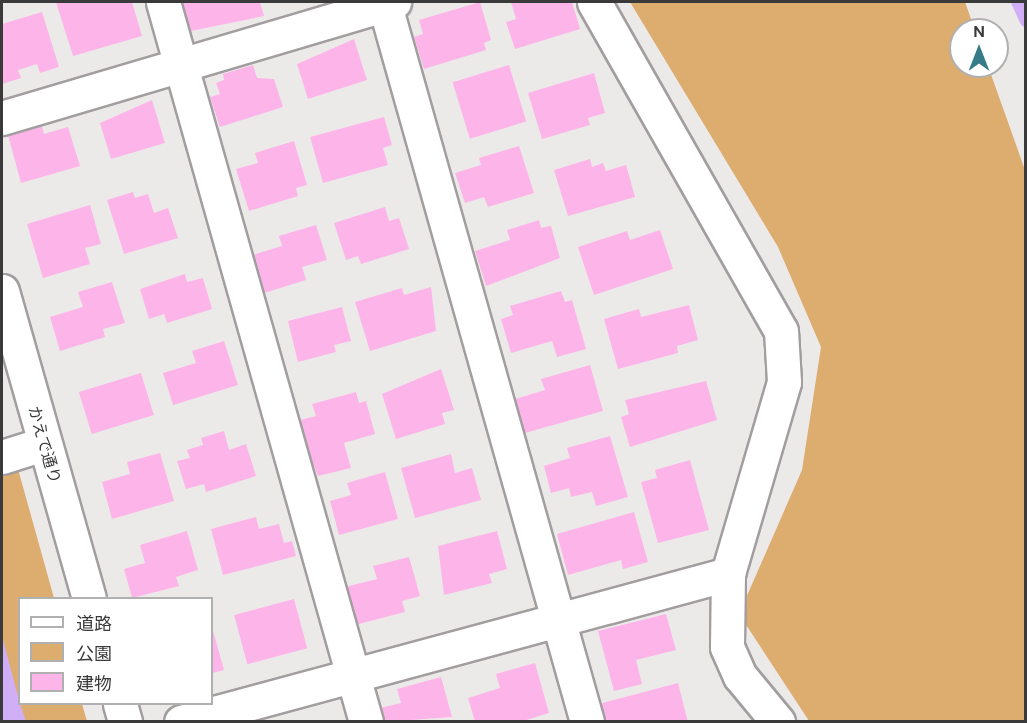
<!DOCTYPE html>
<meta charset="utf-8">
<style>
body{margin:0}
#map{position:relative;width:1027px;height:723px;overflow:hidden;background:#ece9e9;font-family:"DM Sans","Noto Sans JP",sans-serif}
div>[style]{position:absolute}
.green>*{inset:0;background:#ddad70}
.water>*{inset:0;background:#d0aff7}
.stream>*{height:12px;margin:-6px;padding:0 6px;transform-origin:6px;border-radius:6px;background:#d0aff7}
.building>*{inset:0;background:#fdb5e9;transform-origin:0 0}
.roads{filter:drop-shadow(2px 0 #a29e9f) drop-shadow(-2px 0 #a29e9f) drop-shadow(0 2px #a29e9f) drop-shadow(0 -2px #a29e9f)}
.minor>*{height:33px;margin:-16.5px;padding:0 16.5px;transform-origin:16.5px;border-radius:16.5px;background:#fff}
.tertiary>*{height:33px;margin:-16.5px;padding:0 16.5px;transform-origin:16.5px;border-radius:16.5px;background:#fff}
span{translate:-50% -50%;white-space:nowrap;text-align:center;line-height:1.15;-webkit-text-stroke:4.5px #fff;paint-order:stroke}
.street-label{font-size:16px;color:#3b3a3a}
.frame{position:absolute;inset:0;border:3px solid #3b3a3a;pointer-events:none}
.legend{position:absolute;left:18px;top:597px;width:195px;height:108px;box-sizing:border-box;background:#fff;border:2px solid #b1b0b0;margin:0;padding:8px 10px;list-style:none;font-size:18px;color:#3b3a3a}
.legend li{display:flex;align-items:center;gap:12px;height:30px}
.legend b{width:30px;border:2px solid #b1b0b0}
.north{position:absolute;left:949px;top:18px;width:60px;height:60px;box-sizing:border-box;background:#fff;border:2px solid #b1b0b0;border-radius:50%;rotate:0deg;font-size:16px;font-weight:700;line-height:24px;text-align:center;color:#3b3a3a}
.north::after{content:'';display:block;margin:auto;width:21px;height:27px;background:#367c88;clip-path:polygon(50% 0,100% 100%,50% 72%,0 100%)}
</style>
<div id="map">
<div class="green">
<i style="clip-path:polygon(630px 2px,965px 2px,975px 30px,961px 30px,961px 66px,988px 66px,1025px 170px,1025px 721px,809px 721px,739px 614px,802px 470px,821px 347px,778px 247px)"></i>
<i style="clip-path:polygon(18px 469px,54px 598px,20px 598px,20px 704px,82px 704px,87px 721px,2px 722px,2px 474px)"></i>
</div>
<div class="water">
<i style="clip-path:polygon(2px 636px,20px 704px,26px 721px,2px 721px)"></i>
</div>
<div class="stream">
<i style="left:1017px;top:2px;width:21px;rotate:65deg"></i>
</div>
<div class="building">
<i style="clip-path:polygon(56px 2px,132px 2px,142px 36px,73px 56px)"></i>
<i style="clip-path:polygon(182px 2px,260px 2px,264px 16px,191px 31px)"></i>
<i style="clip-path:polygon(480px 2px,491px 40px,484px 43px,486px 50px,424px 69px,414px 37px,423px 34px,419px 20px)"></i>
<i style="clip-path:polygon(511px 2px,572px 2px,580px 29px,515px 49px,506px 22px,516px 19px)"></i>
<i style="clip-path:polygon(42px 12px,59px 67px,40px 73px,37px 64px,18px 70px,21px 78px,2px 84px,2px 24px)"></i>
<i style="clip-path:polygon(354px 39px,367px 80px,308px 99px,297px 64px)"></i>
<i style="clip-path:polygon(253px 65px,257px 78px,274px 79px,283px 107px,220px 127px,210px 97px,220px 94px,216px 83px,224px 80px,223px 74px)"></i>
<i style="left:509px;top:65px;width:59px;height:59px;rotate:73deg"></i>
<i style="clip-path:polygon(594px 73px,605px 113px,588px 118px,590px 125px,542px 139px,528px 93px)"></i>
<i style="clip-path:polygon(152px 100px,165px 143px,111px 159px,100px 123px)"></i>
<i style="clip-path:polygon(384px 117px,392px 145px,383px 148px,388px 165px,323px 183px,310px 137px)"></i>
<i style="clip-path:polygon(42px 126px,44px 134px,68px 127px,80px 166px,21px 183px,8px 135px)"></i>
<i style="clip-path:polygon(294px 141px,307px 185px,296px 188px,298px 196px,249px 211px,236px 169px,258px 163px,255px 153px)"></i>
<i style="clip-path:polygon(519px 146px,534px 193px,488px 207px,484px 197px,465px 203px,455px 173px,481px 165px,479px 158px)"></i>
<i style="clip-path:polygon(590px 159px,592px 167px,603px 163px,606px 171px,626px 165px,635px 197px,568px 216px,554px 170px)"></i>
<i style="clip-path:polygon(133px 192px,135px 198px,148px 194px,154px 213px,168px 208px,178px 238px,124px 254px,107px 200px)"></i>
<i style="clip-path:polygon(90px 205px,101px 244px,85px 248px,90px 264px,43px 278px,27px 224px)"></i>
<i style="clip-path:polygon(385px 207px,389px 221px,399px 218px,409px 249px,361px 264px,358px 256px,346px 260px,334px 223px)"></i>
<i style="clip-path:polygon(539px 220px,541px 228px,551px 226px,560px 258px,486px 286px,475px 251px,510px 240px,507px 230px)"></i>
<i style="clip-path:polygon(316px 225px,327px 260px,302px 267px,306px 280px,261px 294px,249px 256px,282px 246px,279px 236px)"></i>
<i style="clip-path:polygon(660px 230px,673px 269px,594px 295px,578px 247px,627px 231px,630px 240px)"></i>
<i style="clip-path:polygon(185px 274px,187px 282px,203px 278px,212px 309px,167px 323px,164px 314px,149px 319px,140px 289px)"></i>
<i style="clip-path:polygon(112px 282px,125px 323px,103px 329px,105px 337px,60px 351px,50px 317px,83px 307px,78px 292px)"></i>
<i style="clip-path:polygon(431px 287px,436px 331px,370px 351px,355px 302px,402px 288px,404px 295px)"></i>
<i style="clip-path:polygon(561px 291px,565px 302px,572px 300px,586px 349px,557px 357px,552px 341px,511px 353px,501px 319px,513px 315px,510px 306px)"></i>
<i style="clip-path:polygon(689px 305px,698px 340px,677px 346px,678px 353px,618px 369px,604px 319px,639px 309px,641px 317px)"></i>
<i style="clip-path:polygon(342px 307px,351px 341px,334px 345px,336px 352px,298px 362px,288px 321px)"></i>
<i style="clip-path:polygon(224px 341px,238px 385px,173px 405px,163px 373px,196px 363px,192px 351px)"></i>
<i style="clip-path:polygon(590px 365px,603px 411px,525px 433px,515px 399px,545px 390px,541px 379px)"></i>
<i style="clip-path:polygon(441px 369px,454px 410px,442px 413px,445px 424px,396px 439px,382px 394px)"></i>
<i style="left:141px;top:373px;width:44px;height:65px;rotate:73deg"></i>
<i style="clip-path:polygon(706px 381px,717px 420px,630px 447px,621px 417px,629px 414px,625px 400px)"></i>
<i style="clip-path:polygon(356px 392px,359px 403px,366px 401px,375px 434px,344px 443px,351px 468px,318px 476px,296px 421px,316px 416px,312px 404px)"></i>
<i style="clip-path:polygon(224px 431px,229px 450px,246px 444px,256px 476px,206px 492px,204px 484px,186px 489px,177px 461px,190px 458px,187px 450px,203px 445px,201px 438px)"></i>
<i style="clip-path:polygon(610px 436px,628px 497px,596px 506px,592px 492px,571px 497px,569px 488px,551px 493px,544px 466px,570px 458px,567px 448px)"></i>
<i style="clip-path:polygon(160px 453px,174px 501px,112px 519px,102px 482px,130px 474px,127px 462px)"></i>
<i style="clip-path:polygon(451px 454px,455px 473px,472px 468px,481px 500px,415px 518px,401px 468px)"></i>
<i style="clip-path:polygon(690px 460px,709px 530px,658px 543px,641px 482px,657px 478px,655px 470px)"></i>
<i style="clip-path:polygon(385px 472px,398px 519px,339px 535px,330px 501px,351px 495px,347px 483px)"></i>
<i style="clip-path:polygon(634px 512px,648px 562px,623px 569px,621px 560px,568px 575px,557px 534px)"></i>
<i style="clip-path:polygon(256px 517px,259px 529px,279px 524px,284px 543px,292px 541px,296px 556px,223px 575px,211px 529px)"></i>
<i style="clip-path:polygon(187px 531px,198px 570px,176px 577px,179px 586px,132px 598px,124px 569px,145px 563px,140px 545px)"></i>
<i style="clip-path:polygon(497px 531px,507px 569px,489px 574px,492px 583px,444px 595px,438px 546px)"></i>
<i style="clip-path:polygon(409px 557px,420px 596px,402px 601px,405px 612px,355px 625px,345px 587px,377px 579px,373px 566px)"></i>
<i style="left:294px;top:599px;width:51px;height:62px;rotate:75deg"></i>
<i style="clip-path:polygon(666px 614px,676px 650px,636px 660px,642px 684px,614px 691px,598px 631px)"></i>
<i style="clip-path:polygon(212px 627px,224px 670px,212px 673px)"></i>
<i style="clip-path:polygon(535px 663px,549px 713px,520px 722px,475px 722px,468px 698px,500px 688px,496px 674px)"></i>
<i style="clip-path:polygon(441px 677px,452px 717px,384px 722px,380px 708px,401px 703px,397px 689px)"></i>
<i style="clip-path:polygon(678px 683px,688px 722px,599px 722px,595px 705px)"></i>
</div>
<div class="roads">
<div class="minor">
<i style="left:163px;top:2px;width:748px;rotate:74.25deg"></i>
<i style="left:384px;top:2px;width:748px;rotate:74.25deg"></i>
<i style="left:594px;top:2px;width:378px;rotate:60.4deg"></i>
<i style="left:781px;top:331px;width:51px;rotate:86.6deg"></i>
<i style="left:784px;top:382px;width:200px;rotate:106.3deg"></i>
<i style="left:728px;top:574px;width:73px;rotate:90.8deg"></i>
<i style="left:727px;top:647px;width:32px;rotate:66deg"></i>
<i style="left:740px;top:676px;width:60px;rotate:50.4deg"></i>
<i style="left:2px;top:118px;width:409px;rotate:-16.5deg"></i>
<i style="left:2px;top:457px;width:43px;rotate:-17.6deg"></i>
<i style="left:181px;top:722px;width:567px;rotate:-15.14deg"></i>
</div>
<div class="tertiary">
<i style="left:2px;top:291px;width:319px;rotate:74.2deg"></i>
<i style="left:120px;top:704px;width:19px;rotate:74deg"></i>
</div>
</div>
<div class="street-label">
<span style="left:44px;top:445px;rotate:74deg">かえで通り</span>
</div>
<div class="frame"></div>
<ul class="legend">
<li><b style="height:8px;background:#fff"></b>道路</li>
<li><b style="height:16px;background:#ddad70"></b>公園</li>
<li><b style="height:16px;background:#fdb5e9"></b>建物</li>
</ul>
<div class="north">N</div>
</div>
